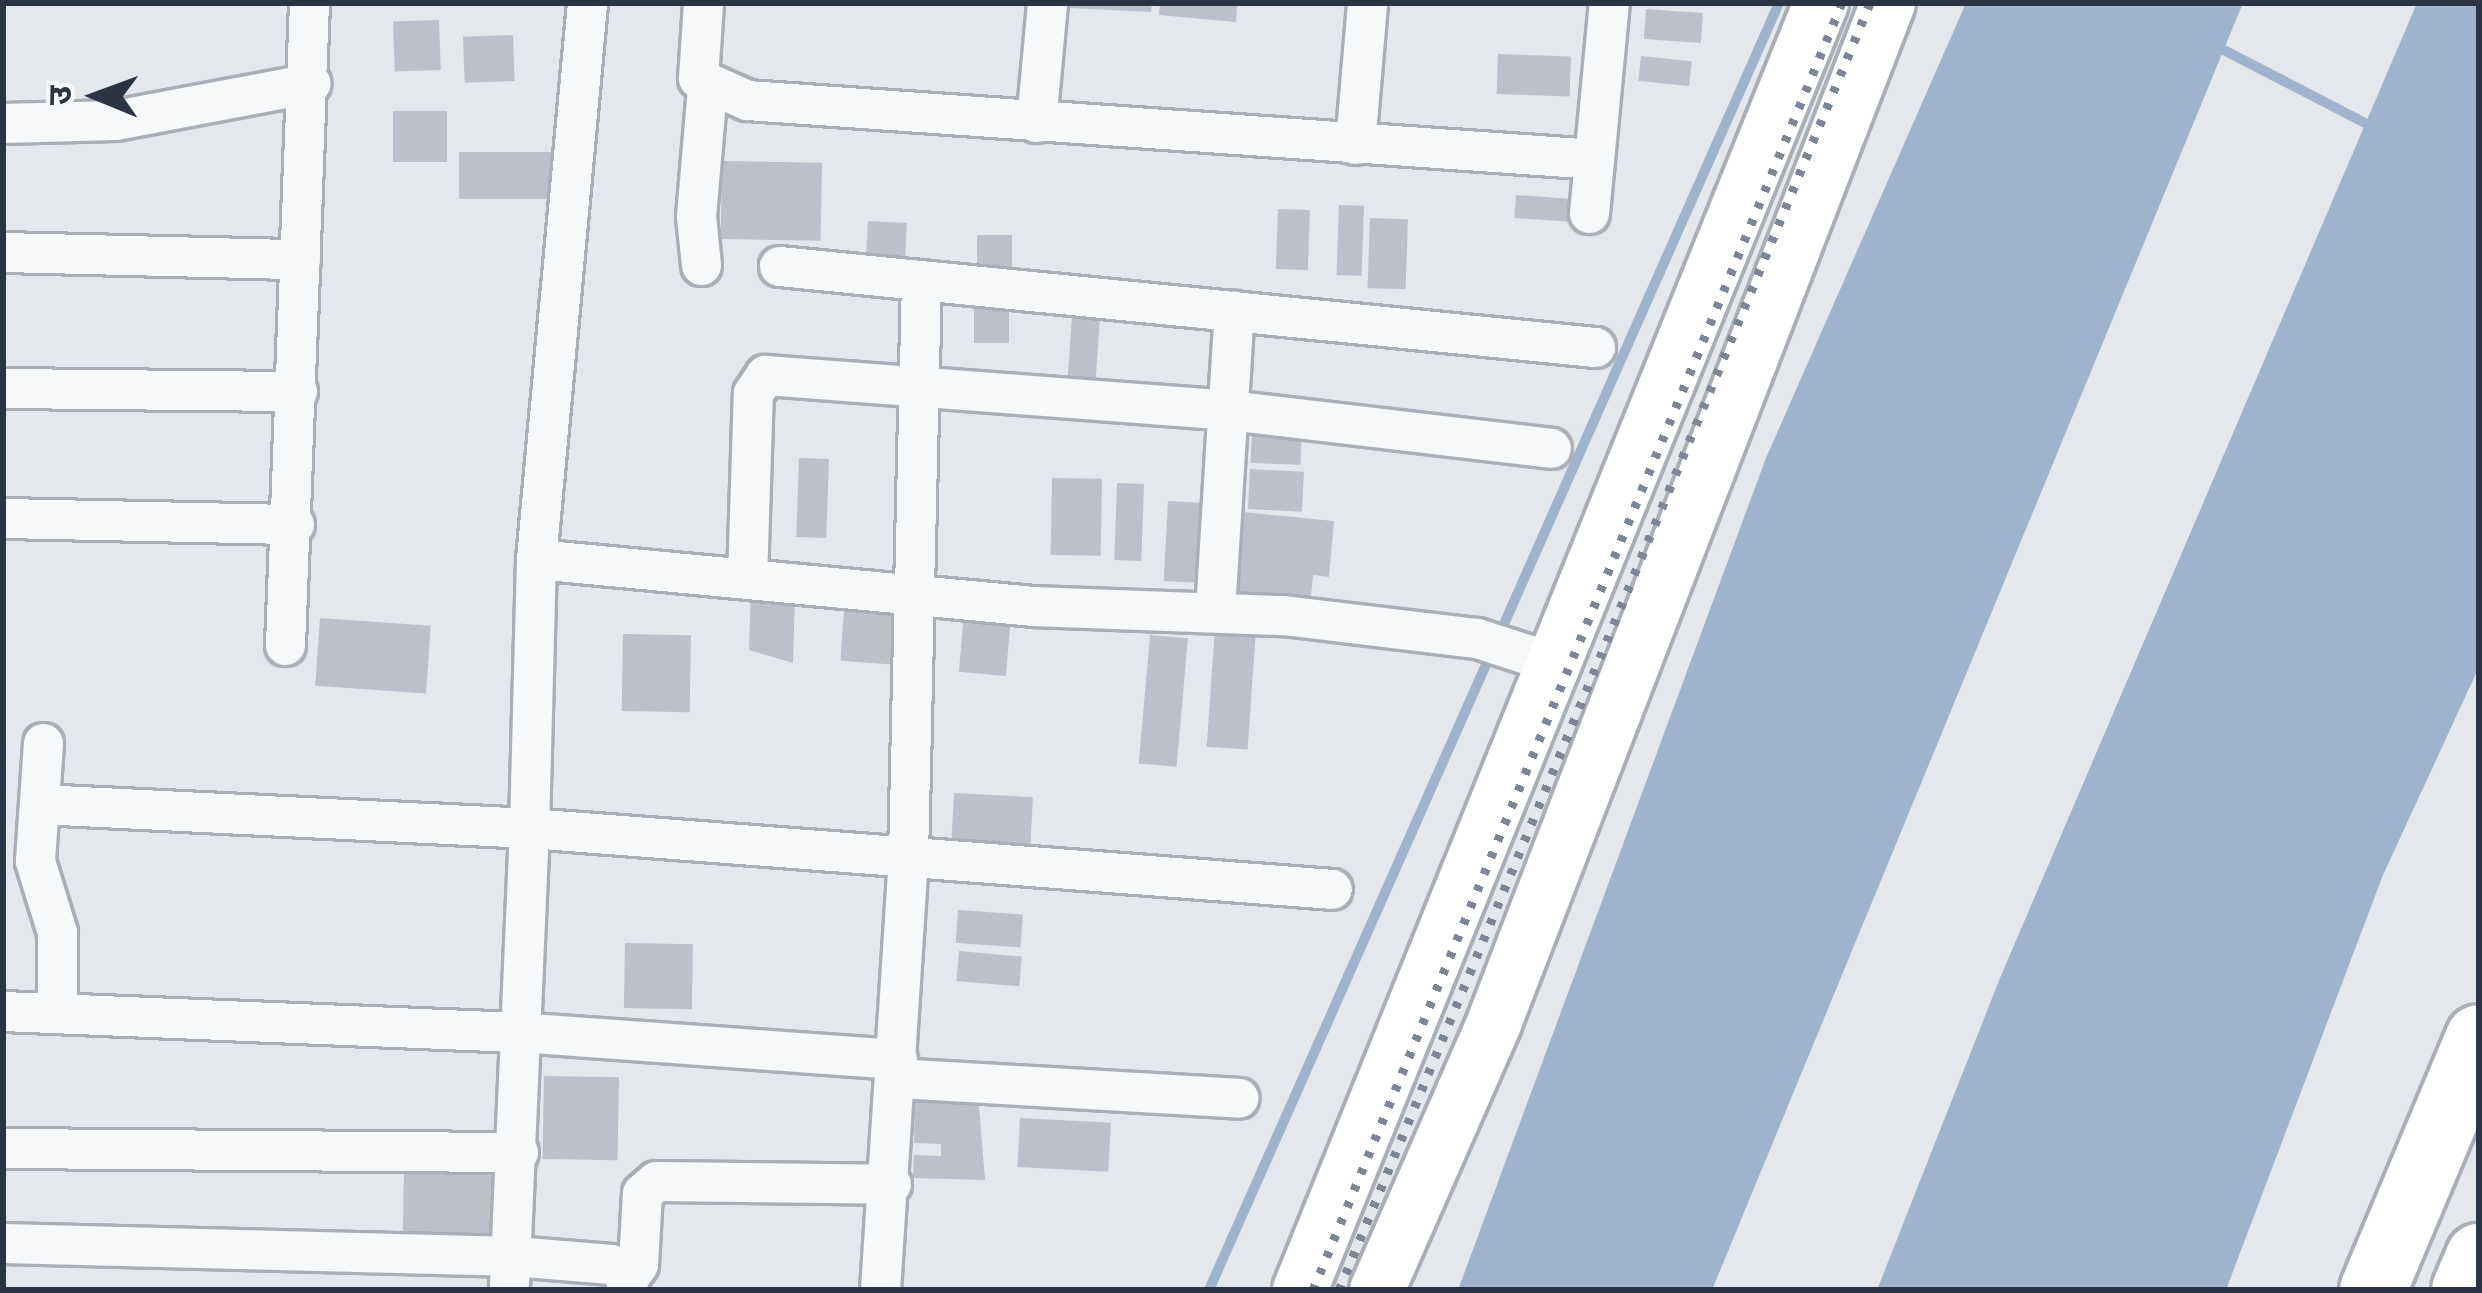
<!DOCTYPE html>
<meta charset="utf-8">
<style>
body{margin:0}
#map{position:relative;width:2482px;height:1293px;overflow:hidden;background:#e4e7ec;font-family:Jost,"Noto Sans Devanagari",sans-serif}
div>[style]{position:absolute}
.water>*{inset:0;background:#9fb4cc}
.stream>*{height:10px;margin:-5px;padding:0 5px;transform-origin:5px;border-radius:5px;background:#9fb4cc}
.building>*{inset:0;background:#bbc0ca;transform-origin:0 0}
.roads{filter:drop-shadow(3px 0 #a9aeb7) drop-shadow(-3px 0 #a9aeb7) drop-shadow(0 3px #a9aeb7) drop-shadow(0 -3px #a9aeb7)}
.street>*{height:39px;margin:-19.5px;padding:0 19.5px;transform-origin:19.5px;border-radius:19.5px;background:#f7f8fa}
.secondary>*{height:54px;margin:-27px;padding:0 27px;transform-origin:27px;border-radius:27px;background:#fff}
.highway>*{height:66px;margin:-33px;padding:0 33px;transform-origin:33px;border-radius:33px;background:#fff}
.rail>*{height:9px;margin-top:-4.5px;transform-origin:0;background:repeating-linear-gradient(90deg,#7d8696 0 6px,transparent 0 18px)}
span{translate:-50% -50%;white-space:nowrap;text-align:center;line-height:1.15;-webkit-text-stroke:12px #f4f6f9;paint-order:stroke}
.frame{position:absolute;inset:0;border:6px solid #2b3445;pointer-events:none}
.north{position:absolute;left:36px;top:36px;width:120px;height:120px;-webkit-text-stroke:9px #f4f6f9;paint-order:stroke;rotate:271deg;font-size:33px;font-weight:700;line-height:48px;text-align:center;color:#2b3445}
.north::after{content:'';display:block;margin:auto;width:42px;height:54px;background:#2b3445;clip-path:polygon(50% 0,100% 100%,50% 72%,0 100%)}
</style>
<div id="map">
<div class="water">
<i style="clip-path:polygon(1966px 3px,2243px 3px,1712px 1290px,1458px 1290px,1766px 458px)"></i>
<i style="clip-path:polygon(2417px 3px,2479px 3px,2479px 667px,2383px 875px,2226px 1290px,1877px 1290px,2000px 978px)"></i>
</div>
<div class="stream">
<i style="left:2216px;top:46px;width:179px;rotate:27.3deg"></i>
<i style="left:1209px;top:1290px;width:1408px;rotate:-66.11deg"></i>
</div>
<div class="building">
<i style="clip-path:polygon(1070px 3px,1152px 3px,1151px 12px,1070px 8px)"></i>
<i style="clip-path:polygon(1160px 3px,1237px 3px,1236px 22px,1159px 15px)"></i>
<i style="left:1646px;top:9px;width:57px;height:30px;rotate:4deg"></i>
<i style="left:439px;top:20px;width:50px;height:46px;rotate:88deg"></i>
<i style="left:513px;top:35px;width:46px;height:50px;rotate:88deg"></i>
<i style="left:1498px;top:54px;width:73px;height:40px;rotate:2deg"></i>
<i style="left:1641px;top:56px;width:51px;height:25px;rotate:6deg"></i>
<i style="left:393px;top:111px;width:54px;height:51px"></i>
<i style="left:558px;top:152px;width:47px;height:99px;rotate:90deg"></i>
<i style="left:722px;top:161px;width:100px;height:78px;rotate:1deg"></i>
<i style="left:1516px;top:195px;width:64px;height:23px;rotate:4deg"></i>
<i style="left:1339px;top:205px;width:25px;height:70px;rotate:2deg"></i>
<i style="left:1278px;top:209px;width:32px;height:60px;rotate:2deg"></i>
<i style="left:1370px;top:218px;width:38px;height:70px;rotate:2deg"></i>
<i style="left:868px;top:221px;width:39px;height:40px;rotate:3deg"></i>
<i style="left:977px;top:235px;width:35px;height:40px"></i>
<i style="left:1073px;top:302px;width:28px;height:84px;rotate:4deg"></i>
<i style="left:974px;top:306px;width:35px;height:37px"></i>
<i style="left:1252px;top:426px;width:50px;height:37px;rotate:2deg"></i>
<i style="left:799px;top:458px;width:30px;height:79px;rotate:2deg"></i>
<i style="left:1250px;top:469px;width:54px;height:40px;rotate:3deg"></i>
<i style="left:1052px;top:478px;width:50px;height:77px;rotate:1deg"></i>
<i style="left:1117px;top:483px;width:27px;height:77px;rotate:2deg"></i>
<i style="left:1168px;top:501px;width:40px;height:80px;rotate:3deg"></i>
<i style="clip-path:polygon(1232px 511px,1334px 521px,1329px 577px,1313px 575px,1310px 607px,1224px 599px)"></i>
<i style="clip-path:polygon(751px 588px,795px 596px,793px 663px,749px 650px)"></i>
<i style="left:845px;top:596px;width:52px;height:65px;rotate:4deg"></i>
<i style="left:964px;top:614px;width:47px;height:58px;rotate:5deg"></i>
<i style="left:320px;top:618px;width:111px;height:68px;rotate:4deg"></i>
<i style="left:1215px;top:628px;width:41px;height:119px;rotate:4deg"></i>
<i style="left:623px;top:634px;width:68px;height:77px;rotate:1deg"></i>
<i style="left:1150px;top:635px;width:38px;height:129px;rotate:5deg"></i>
<i style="left:954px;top:793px;width:79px;height:58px;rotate:3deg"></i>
<i style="left:958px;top:910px;width:65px;height:33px;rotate:4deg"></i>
<i style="left:625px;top:943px;width:68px;height:65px;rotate:1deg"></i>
<i style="left:959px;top:951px;width:63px;height:30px;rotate:5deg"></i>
<i style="left:544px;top:1076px;width:75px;height:83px;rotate:1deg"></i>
<i style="clip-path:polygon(915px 1093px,978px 1095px,985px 1180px,913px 1178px,914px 1155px,941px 1156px,941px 1144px,914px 1143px)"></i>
<i style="left:1020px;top:1118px;width:91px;height:49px;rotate:3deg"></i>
<i style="left:404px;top:1166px;width:88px;height:78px;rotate:1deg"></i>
</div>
<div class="roads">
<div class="street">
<i style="left:587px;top:3px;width:558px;rotate:95.24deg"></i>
<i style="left:536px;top:559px;width:269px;rotate:91.5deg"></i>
<i style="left:529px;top:828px;width:805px;rotate:4.34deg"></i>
<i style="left:703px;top:3px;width:75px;rotate:93.8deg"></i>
<i style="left:698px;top:78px;width:54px;rotate:24.2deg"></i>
<i style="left:747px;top:100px;width:849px;rotate:3.98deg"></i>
<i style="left:1036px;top:122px;width:120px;rotate:-84.7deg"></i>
<i style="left:3px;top:123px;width:112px;rotate:-1.5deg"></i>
<i style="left:115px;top:120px;width:199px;rotate:-10.7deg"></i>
<i style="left:1355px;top:144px;width:142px;rotate:-85.1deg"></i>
<i style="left:1589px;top:213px;width:211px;rotate:-84.6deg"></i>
<i style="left:3px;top:252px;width:297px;rotate:1.4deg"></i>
<i style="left:701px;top:265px;width:49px;rotate:-95.8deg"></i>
<i style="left:696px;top:216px;width:128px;rotate:-85.1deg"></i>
<i style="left:779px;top:266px;width:820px;rotate:5.67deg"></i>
<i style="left:3px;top:388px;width:294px;rotate:0.6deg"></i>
<i style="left:3px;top:518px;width:291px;rotate:1.2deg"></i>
<i style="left:536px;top:559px;width:498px;rotate:5.4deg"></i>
<i style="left:1032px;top:606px;width:251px;rotate:2.1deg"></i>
<i style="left:1283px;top:615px;width:195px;rotate:6.8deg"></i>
<i style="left:1477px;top:638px;width:87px;rotate:18deg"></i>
<i style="left:747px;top:579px;width:186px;rotate:-88.2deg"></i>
<i style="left:753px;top:393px;width:22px;rotate:-56deg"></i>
<i style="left:765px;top:375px;width:464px;rotate:4.3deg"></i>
<i style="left:1228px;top:410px;width:325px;rotate:6.7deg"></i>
<i style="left:1215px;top:610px;width:300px;rotate:-86.4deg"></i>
<i style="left:285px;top:645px;width:642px;rotate:-87.86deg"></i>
<i style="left:43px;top:743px;width:118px;rotate:93.9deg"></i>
<i style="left:35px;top:861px;width:74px;rotate:72.8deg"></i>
<i style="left:57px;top:932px;width:81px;rotate:90deg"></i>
<i style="left:39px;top:804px;width:491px;rotate:2.8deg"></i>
<i style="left:529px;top:828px;width:462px;rotate:92.5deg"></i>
<i style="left:3px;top:1011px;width:515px;rotate:2.34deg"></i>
<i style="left:518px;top:1032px;width:380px;rotate:4.1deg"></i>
<i style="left:896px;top:1078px;width:343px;rotate:3.3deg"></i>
<i style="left:3px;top:1148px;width:515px;rotate:0.45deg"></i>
<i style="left:3px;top:1243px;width:510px;rotate:1.46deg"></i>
<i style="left:513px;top:1256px;width:98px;rotate:4.7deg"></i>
<i style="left:611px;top:1264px;width:12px;rotate:24deg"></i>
<i style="left:622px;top:1269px;width:22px;rotate:74deg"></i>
<i style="left:628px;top:1278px;width:17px;rotate:-54deg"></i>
<i style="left:638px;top:1264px;width:71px;rotate:-86.8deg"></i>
<i style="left:642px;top:1193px;width:18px;rotate:-41deg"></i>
<i style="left:656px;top:1181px;width:235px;rotate:0.7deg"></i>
<i style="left:880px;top:1290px;width:434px;rotate:-86.3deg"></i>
<i style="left:908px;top:857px;width:577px;rotate:-88.71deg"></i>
</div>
<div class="secondary">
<i style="left:1300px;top:1290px;width:1388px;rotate:-67.96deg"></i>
<i style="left:1377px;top:1290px;width:292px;rotate:-66.3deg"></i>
<i style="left:1494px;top:1023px;width:1093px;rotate:-68.88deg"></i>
</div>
<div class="highway">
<i style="left:2373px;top:1290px;width:273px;rotate:-67.2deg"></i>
<i style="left:2465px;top:1290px;width:36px;rotate:-67deg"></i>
</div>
</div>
<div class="rail">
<i style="left:1313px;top:1290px;width:1391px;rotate:-67.66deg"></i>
<i style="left:1339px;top:1290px;width:1392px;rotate:-67.58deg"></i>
</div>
<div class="frame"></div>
<div class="north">उ</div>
</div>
